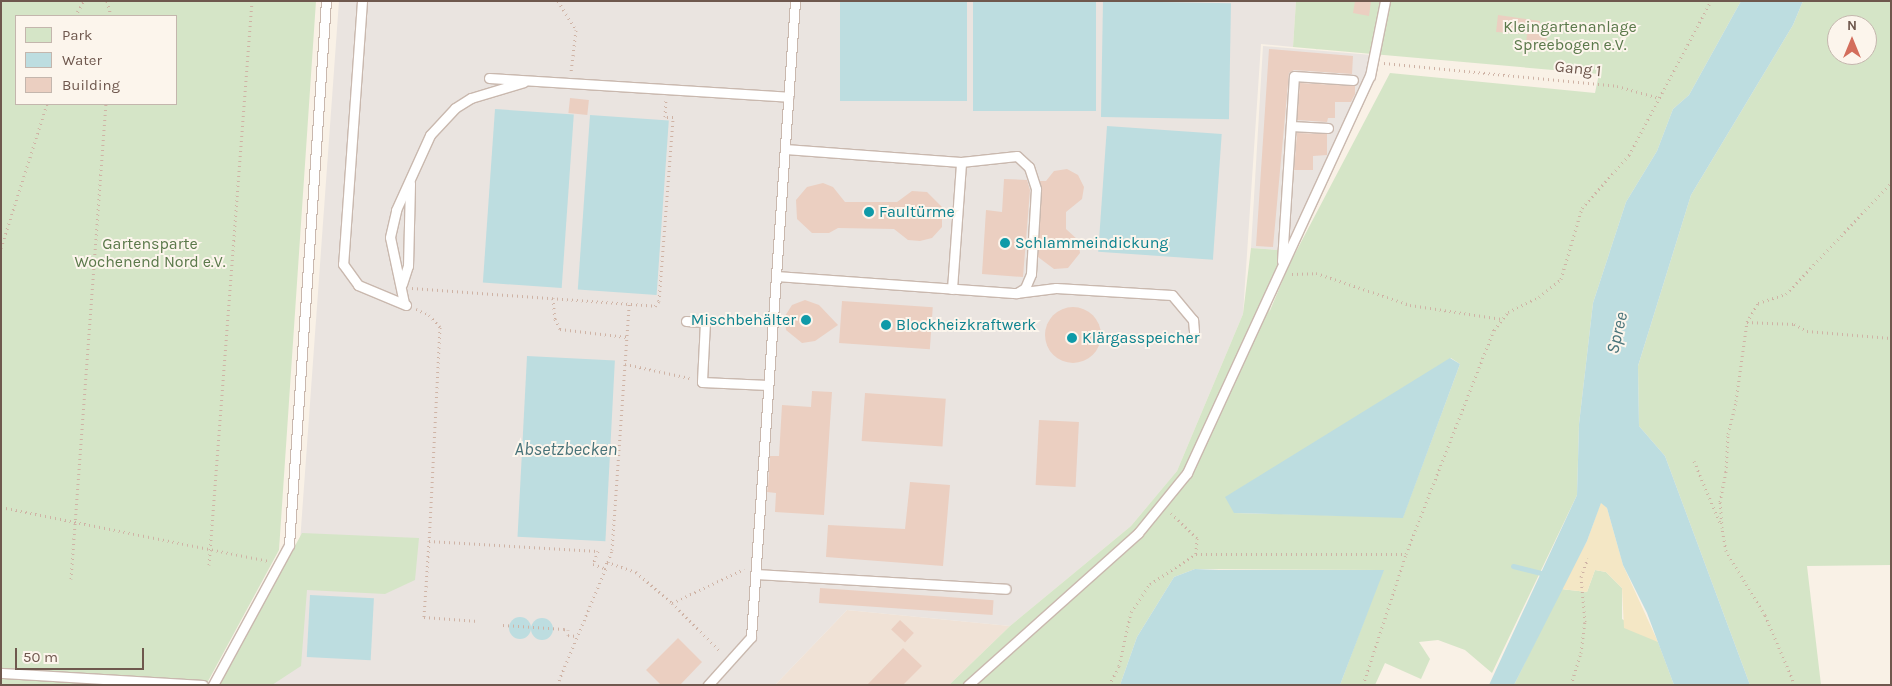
<!DOCTYPE html>
<meta charset="utf-8">
<style>
body{margin:0}
#map{position:relative;width:1892px;height:686px;overflow:hidden;background:#f9f1e6;font-family:Karla,sans-serif}
div>[style]{position:absolute}
.residential>*{inset:0;background:#f0e2d6}
.industrial>*{inset:0;background:#eae4e0}
.green>*{inset:0;background:#d5e5c7}
.sand>*{inset:0;background:#f4e7c5}
.water>*{inset:0;background:#bddde0;transform-origin:0 0}
.round{border-radius:50%}
.stream>*{height:5px;margin:-2.5px;padding:0 2.5px;transform-origin:2.5px;border-radius:2.5px;background:#bddde0}
.building>*{inset:0;background:#ebcfc1;transform-origin:0 0}
.path>*{height:3px;margin-top:-1.5px;transform-origin:0;background:repeating-linear-gradient(90deg,#cfb3a5 0 1px,transparent 0 5px)}
.roads{filter:drop-shadow(1px 0 #c9b8ae) drop-shadow(-1px 0 #c9b8ae) drop-shadow(0 1px #c9b8ae) drop-shadow(0 -1px #c9b8ae)}
.service>*{height:9px;margin:-4.5px;padding:0 4.5px;transform-origin:4.5px;border-radius:4.5px;background:#fff}
.dots>*{width:14px;height:14px;translate:-50% -50%;box-sizing:border-box;border:2px solid #fcf5ec;border-radius:50%}
span{translate:-50% -50%;white-space:nowrap;text-align:center;line-height:1.15;-webkit-text-stroke:4px #fcf5ec;paint-order:stroke}
.park-label{font-size:16px;color:#5b794b}
.street-label{font-size:16px;color:#6f584e}
.culture-label{font-size:16px;color:#0d838f}
.left{translate:0 -50%;text-align:left}
.right{translate:-100% -50%;text-align:right}
.water-label{font-size:18px;color:#487379;font-style:italic}
.frame{position:absolute;inset:0;border:2px solid #6f584e;pointer-events:none}
.legend{position:absolute;left:15px;top:15px;width:162px;height:90px;box-sizing:border-box;background:#fcf5ec;border:1px solid #c4b6ad;margin:0;padding:6px 9px;list-style:none;font-size:15px;color:#6f584e}
.legend li{display:flex;align-items:center;gap:10px;height:25px}
.legend b{width:25px;border:1px solid #c4b6ad}
.north{position:absolute;left:1827px;top:15px;width:50px;height:50px;box-sizing:border-box;background:#fcf5ec;border:1px solid #c4b6ad;border-radius:50%;rotate:0deg;font-size:14px;font-weight:700;line-height:20px;text-align:center;color:#6f584e}
.north::after{content:'';display:block;margin:auto;width:18px;height:22px;background:#d36e5c;clip-path:polygon(50% 0,100% 100%,50% 72%,0 100%)}
.scale{position:absolute;left:15px;top:648px;width:129px;height:22px;box-sizing:border-box;border:2px solid #6f584e;border-top:0;padding-left:6px;font-size:15px;line-height:18px;white-space:nowrap;color:#6f584e;-webkit-text-stroke:4px #fcf5ec;paint-order:stroke}
</style>
<div id="map">
<div class="residential">
<i style="clip-path:polygon(847px 610px,1010px 626px,949px 685px,775px 685px)"></i>
</div>
<div class="industrial">
<i style="clip-path:polygon(339px 1px,1296px 1px,1293px 47px,1261px 44px,1243px 314px,1177px 471px,1131px 526px,1010px 626px,847px 610px,775px 685px,222px 685px,300px 542px)"></i>
<i style="clip-path:polygon(1263px 46px,1372px 55px,1355px 105px,1288px 241px,1277px 250px,1251px 248px)"></i>
</div>
<div class="green">
<i style="clip-path:polygon(evenodd,1px 1px,316px 1px,279px 550px,206px 685px,1px 685px,1px 1px,16px 16px,176px 16px,176px 104px,16px 104px,16px 16px)"></i>
<i style="clip-path:polygon(evenodd,1296px 1px,1741px 1px,1689px 95px,1673px 109px,1657px 151px,1626px 202px,1593px 303px,1579px 424px,1577px 495px,1492px 673px,1465px 650px,1438px 640px,1419px 642px,1430px 659px,1421px 679px,1385px 663px,1375px 685px,1340px 685px,1383px 570px,1195px 569px,1174px 577px,1137px 637px,1120px 685px,949px 685px,1010px 626px,1131px 526px,1177px 471px,1243px 314px,1251px 248px,1277px 250px,1288px 241px,1269px 313px,1289px 265px,1390px 73px,1595px 93px,1599px 74px,1293px 47px,1296px 1px,1451px 358px,1460px 364px,1403px 517px,1234px 513px,1451px 358px)"></i>
<i style="clip-path:polygon(evenodd,1803px 1px,1891px 1px,1891px 565px,1807px 566px,1821px 685px,1750px 685px,1665px 456px,1639px 426px,1638px 366px,1691px 195px,1793px 25px,1803px 1px,1837px 25px,1867px 25px,1867px 55px,1837px 55px,1837px 25px)"></i>
<i style="clip-path:polygon(302px 533px,419px 538px,415px 580px,385px 594px,307px 590px,301px 666px,272px 685px,219px 685px)"></i>
<i style="clip-path:polygon(1595px 570px,1606px 572px,1622px 588px,1622px 619px,1658px 642px,1674px 685px,1514px 685px,1561px 589px,1587px 592px)"></i>
</div>
<div class="sand">
<i style="clip-path:polygon(1601px 502px,1607px 508px,1623px 565px,1658px 642px,1624px 628px,1622px 588px,1606px 572px,1595px 570px,1587px 592px,1561px 589px,1587px 541px)"></i>
</div>
<div class="water">
<i style="left:840px;top:1px;width:127px;height:100px"></i>
<i style="left:973px;top:1px;width:123px;height:110px"></i>
<i style="left:1103px;top:1px;width:128px;height:116px;rotate:1deg"></i>
<i style="clip-path:polygon(1741px 1px,1803px 1px,1793px 25px,1691px 195px,1638px 366px,1639px 426px,1665px 456px,1750px 685px,1674px 685px,1647px 613px,1623px 565px,1607px 508px,1601px 503px,1587px 541px,1514px 685px,1489px 685px,1577px 495px,1579px 424px,1593px 303px,1626px 202px,1657px 151px,1673px 109px,1689px 95px)"></i>
<i style="left:495px;top:109px;width:79px;height:174px;rotate:4deg"></i>
<i style="left:590px;top:115px;width:79px;height:175px;rotate:4deg"></i>
<i style="left:1107px;top:126px;width:115px;height:126px;rotate:4deg"></i>
<i style="left:527px;top:356px;width:88px;height:181px;rotate:3deg"></i>
<i style="clip-path:polygon(1450px 358px,1460px 364px,1403px 518px,1234px 513px,1225px 497px)"></i>
<i style="clip-path:polygon(1195px 569px,1219px 570px,1384px 570px,1340px 685px,1120px 685px,1137px 637px,1174px 577px)"></i>
<i style="left:310px;top:595px;width:64px;height:62px;rotate:3deg"></i>
<i class="round" style="left:509px;top:617px;width:22px;height:22px"></i>
<i class="round" style="left:531px;top:618px;width:22px;height:22px"></i>
</div>
<div class="stream">
<i style="left:1513px;top:566px;width:32px;rotate:14deg"></i>
</div>
<div class="building">
<i style="clip-path:polygon(1355px 1px,1371px 1px,1369px 16px,1353px 13px)"></i>
<i style="clip-path:polygon(1498px 15px,1540px 21px,1540px 27px,1548px 28px,1546px 45px,1526px 43px,1527px 34px,1496px 32px)"></i>
<i style="clip-path:polygon(1269px 49px,1353px 56px,1352px 74px,1294px 70px,1289px 73px,1273px 247px,1256px 246px)"></i>
<i style="clip-path:polygon(1300px 83px,1355px 86px,1355px 94px,1351px 102px,1335px 102px,1335px 118px,1328px 118px,1327px 122px,1297px 120px)"></i>
<i style="left:570px;top:98px;width:19px;height:15px;rotate:6deg"></i>
<i style="clip-path:polygon(1297px 133px,1327px 134px,1327px 155px,1313px 156px,1313px 170px,1294px 170px)"></i>
<i style="clip-path:polygon(1067px 169px,1078px 175px,1084px 187px,1082px 199px,1066px 212px,1066px 229px,1078px 240px,1080px 253px,1068px 268px,1054px 269px,1038px 257px,1040px 181px,1046px 181px,1054px 171px)"></i>
<i style="clip-path:polygon(1004px 179px,1027px 180px,1030px 190px,1023px 277px,982px 274px,986px 210px,1002px 212px)"></i>
<i style="clip-path:polygon(823px 183px,833px 187px,845px 202px,897px 202px,912px 191px,927px 192px,942px 207px,942px 227px,932px 238px,920px 241px,908px 240px,894px 229px,838px 228px,829px 233px,812px 233px,797px 219px,796px 200px,807px 187px)"></i>
<i style="clip-path:polygon(805px 300px,819px 305px,838px 325px,815px 341px,802px 343px,786px 330px,785px 316px,792px 305px)"></i>
<i style="left:842px;top:301px;width:91px;height:42px;rotate:4deg"></i>
<i class="round" style="left:1045px;top:307px;width:56px;height:56px"></i>
<i style="clip-path:polygon(812px 391px,832px 392px,824px 515px,775px 512px,776px 493px,767px 492px,768px 486px,770px 456px,779px 456px,782px 405px,811px 407px)"></i>
<i style="left:865px;top:393px;width:81px;height:48px;rotate:4deg"></i>
<i style="left:1039px;top:420px;width:40px;height:65px;rotate:3deg"></i>
<i style="clip-path:polygon(910px 482px,950px 485px,943px 566px,826px 557px,828px 525px,905px 529px)"></i>
<i style="left:820px;top:588px;width:174px;height:15px;rotate:4deg"></i>
<i style="left:900px;top:620px;width:19px;height:13px;rotate:43deg"></i>
<i style="clip-path:polygon(678px 638px,702px 662px,680px 685px,661px 685px,646px 670px)"></i>
<i style="clip-path:polygon(903px 648px,922px 666px,903px 685px,867px 685px)"></i>
</div>
<div class="path">
<i style="left:107px;top:1px;width:16px;rotate:75deg"></i>
<i style="left:558px;top:1px;width:34px;rotate:58deg"></i>
<i style="left:576px;top:30px;width:42px;rotate:96.8deg"></i>
<i style="left:75px;top:16px;width:17px;rotate:-59deg"></i>
<i style="left:1384px;top:63px;width:234px;rotate:5.6deg"></i>
<i style="left:1617px;top:86px;width:44px;rotate:15.9deg"></i>
<i style="left:1px;top:248px;width:151px;rotate:-72.3deg"></i>
<i style="left:1292px;top:274px;width:24px;rotate:-2deg"></i>
<i style="left:1316px;top:273px;width:99px;rotate:18.8deg"></i>
<i style="left:1410px;top:305px;width:93px;rotate:8.7deg"></i>
<i style="left:412px;top:288px;width:244px;rotate:4.2deg"></i>
<i style="left:655px;top:306px;width:6px;rotate:-51deg"></i>
<i style="left:659px;top:301px;width:185px;rotate:-85.6deg"></i>
<i style="left:673px;top:117px;width:8px;rotate:180deg"></i>
<i style="left:665px;top:117px;width:17px;rotate:-87deg"></i>
<i style="left:553px;top:298px;width:21px;rotate:85deg"></i>
<i style="left:555px;top:319px;width:11px;rotate:63deg"></i>
<i style="left:560px;top:329px;width:67px;rotate:6.8deg"></i>
<i style="left:416px;top:309px;width:14px;rotate:25deg"></i>
<i style="left:429px;top:315px;width:16px;rotate:47deg"></i>
<i style="left:440px;top:327px;width:214px;rotate:92.9deg"></i>
<i style="left:429px;top:541px;width:169px;rotate:3.4deg"></i>
<i style="left:598px;top:551px;width:14px;rotate:111deg"></i>
<i style="left:593px;top:564px;width:12px;rotate:20deg"></i>
<i style="left:604px;top:568px;width:7px;rotate:-63deg"></i>
<i style="left:607px;top:562px;width:31px;rotate:19deg"></i>
<i style="left:636px;top:572px;width:48px;rotate:40.7deg"></i>
<i style="left:672px;top:603px;width:80px;rotate:-25.3deg"></i>
<i style="left:1747px;top:322px;width:47px;rotate:2.4deg"></i>
<i style="left:1794px;top:324px;width:15px;rotate:28deg"></i>
<i style="left:1807px;top:331px;width:84px;rotate:4.8deg"></i>
<i style="left:625px;top:364px;width:66px;rotate:12.2deg"></i>
<i style="left:1694px;top:461px;width:67px;rotate:67.2deg"></i>
<i style="left:1px;top:507px;width:272px;rotate:11.4deg"></i>
<i style="left:1171px;top:513px;width:36px;rotate:44deg"></i>
<i style="left:1197px;top:538px;width:16px;rotate:94deg"></i>
<i style="left:1196px;top:554px;width:210px"></i>
<i style="left:429px;top:541px;width:76px;rotate:93.8deg"></i>
<i style="left:424px;top:617px;width:54px;rotate:4.2deg"></i>
<i style="left:608px;top:562px;width:13px;rotate:-72deg"></i>
<i style="left:612px;top:550px;width:247px;rotate:-86deg"></i>
<i style="left:209px;top:565px;width:566px;rotate:-85.64deg"></i>
<i style="left:71px;top:579px;width:476px;rotate:-85.8deg"></i>
<i style="left:672px;top:603px;width:69px;rotate:45deg"></i>
<i style="left:503px;top:625px;width:61px;rotate:3.8deg"></i>
<i style="left:564px;top:629px;width:4px;rotate:14deg"></i>
<i style="left:568px;top:630px;width:5px;rotate:90deg"></i>
<i style="left:568px;top:635px;width:8px;rotate:7deg"></i>
<i style="left:557px;top:685px;width:127px;rotate:-67.3deg"></i>
<i style="left:1109px;top:685px;width:21px;rotate:-62deg"></i>
<i style="left:1119px;top:666px;width:55px;rotate:-77.5deg"></i>
<i style="left:1131px;top:612px;width:34px;rotate:-56deg"></i>
<i style="left:1150px;top:584px;width:55px;rotate:-33.1deg"></i>
<i style="left:1363px;top:685px;width:138px;rotate:-71.8deg"></i>
<i style="left:1406px;top:554px;width:241px;rotate:-68.6deg"></i>
<i style="left:1494px;top:330px;width:23px;rotate:-52deg"></i>
<i style="left:1508px;top:312px;width:34px;rotate:-26deg"></i>
<i style="left:1539px;top:297px;width:28px;rotate:-39deg"></i>
<i style="left:1561px;top:279px;width:74px;rotate:-73.5deg"></i>
<i style="left:1582px;top:208px;width:71px;rotate:-48.4deg"></i>
<i style="left:1629px;top:155px;width:174px;rotate:-62deg"></i>
<i style="left:1571px;top:685px;width:34px;rotate:-73deg"></i>
<i style="left:1581px;top:653px;width:31px;rotate:-83deg"></i>
<i style="left:1585px;top:622px;width:45px;rotate:-95.1deg"></i>
<i style="left:1581px;top:577px;width:20px;rotate:-70deg"></i>
<i style="left:1795px;top:685px;width:76px;rotate:-113.2deg"></i>
<i style="left:1765px;top:615px;width:75px;rotate:-121.4deg"></i>
<i style="left:1726px;top:551px;width:23px;rotate:-100deg"></i>
<i style="left:1722px;top:528px;width:26px;rotate:-94deg"></i>
<i style="left:1720px;top:502px;width:31px;rotate:-79deg"></i>
<i style="left:1726px;top:472px;width:38px;rotate:-87deg"></i>
<i style="left:1728px;top:434px;width:34px;rotate:-76deg"></i>
<i style="left:1736px;top:401px;width:80px;rotate:-82.1deg"></i>
<i style="left:1747px;top:322px;width:22px;rotate:-60deg"></i>
<i style="left:1758px;top:303px;width:29px;rotate:-18deg"></i>
<i style="left:1786px;top:294px;width:153px;rotate:-46.6deg"></i>
</div>
<div class="roads">
<div class="service">
<i style="left:362px;top:1px;width:264px;rotate:94.1deg"></i>
<i style="left:343px;top:264px;width:26px;rotate:54deg"></i>
<i style="left:358px;top:285px;width:52px;rotate:22.6deg"></i>
<i style="left:489px;top:78px;width:300px;rotate:3.6deg"></i>
<i style="left:1291px;top:126px;width:37px;rotate:3deg"></i>
<i style="left:785px;top:149px;width:176px;rotate:4.2deg"></i>
<i style="left:961px;top:162px;width:56px;rotate:-6.1deg"></i>
<i style="left:1017px;top:156px;width:16px;rotate:43deg"></i>
<i style="left:1029px;top:167px;width:23px;rotate:72deg"></i>
<i style="left:1036px;top:189px;width:85px;rotate:93.4deg"></i>
<i style="left:1031px;top:274px;width:15px;rotate:113deg"></i>
<i style="left:1025px;top:288px;width:9px;rotate:148deg"></i>
<i style="left:1282px;top:261px;width:185px;rotate:-86.3deg"></i>
<i style="left:1294px;top:76px;width:59px;rotate:3.9deg"></i>
<i style="left:776px;top:276px;width:241px;rotate:4.1deg"></i>
<i style="left:1016px;top:293px;width:40px;rotate:-7.1deg"></i>
<i style="left:1056px;top:288px;width:116px;rotate:3.5deg"></i>
<i style="left:1172px;top:295px;width:33px;rotate:50deg"></i>
<i style="left:1193px;top:320px;width:12px;rotate:85deg"></i>
<i style="left:402px;top:284px;width:19px;rotate:-72deg"></i>
<i style="left:408px;top:266px;width:83px;rotate:-88.6deg"></i>
<i style="left:952px;top:289px;width:127px;rotate:-85.9deg"></i>
<i style="left:404px;top:303px;width:67px;rotate:-102deg"></i>
<i style="left:390px;top:237px;width:28px;rotate:-77deg"></i>
<i style="left:396px;top:210px;width:82px;rotate:-65.6deg"></i>
<i style="left:430px;top:135px;width:37px;rotate:-47deg"></i>
<i style="left:455px;top:108px;width:19px;rotate:-32deg"></i>
<i style="left:471px;top:98px;width:55px;rotate:-16.8deg"></i>
<i style="left:686px;top:321px;width:19px;rotate:3deg"></i>
<i style="left:705px;top:322px;width:60px;rotate:92.9deg"></i>
<i style="left:702px;top:382px;width:66px;rotate:2.6deg"></i>
<i style="left:756px;top:574px;width:250px;rotate:3.4deg"></i>
<i style="left:1px;top:673px;width:202px;rotate:3.4deg"></i>
<i style="left:213px;top:685px;width:159px;rotate:-61.5deg"></i>
<i style="left:289px;top:545px;width:545px;rotate:-86.11deg"></i>
<i style="left:708px;top:685px;width:64px;rotate:-48.1deg"></i>
<i style="left:751px;top:637px;width:638px;rotate:-86.04deg"></i>
<i style="left:968px;top:685px;width:228px;rotate:-41.8deg"></i>
<i style="left:1138px;top:533px;width:77px;rotate:-50.8deg"></i>
<i style="left:1187px;top:473px;width:437px;rotate:-65.3deg"></i>
<i style="left:1370px;top:76px;width:76px;rotate:-78.7deg"></i>
</div>
</div>
<div class="dots">
<i style="left:869px;top:212px;background:#0f9aa8"></i>
<i style="left:1005px;top:243px;background:#0f9aa8"></i>
<i style="left:806px;top:320px;background:#0f9aa8"></i>
<i style="left:886px;top:325px;background:#0f9aa8"></i>
<i style="left:1072px;top:338px;background:#0f9aa8"></i>
</div>
<div class="park-label">
<span style="left:1570px;top:36px">Kleingartenanlage<br>Spreebogen e.V.</span>
<span style="left:150px;top:253px">Gartensparte<br>Wochenend Nord e.V.</span>
</div>
<div class="street-label">
<span style="left:1578px;top:69px;rotate:6deg">Gang 1</span>
</div>
<div class="culture-label">
<span class="left" style="left:879px;top:212px">Faultürme</span>
<span class="left" style="left:1015px;top:243px">Schlammeindickung</span>
<span class="right" style="left:796px;top:320px">Mischbehälter</span>
<span class="left" style="left:896px;top:325px">Blockheizkraftwerk</span>
<span class="left" style="left:1082px;top:338px">Klärgasspeicher</span>
</div>
<div class="water-label">
<span style="left:1617px;top:333px;rotate:-77deg">Spree</span>
<span style="left:566px;top:449px">Absetzbecken</span>
</div>
<div class="frame"></div>
<ul class="legend">
<li><b style="height:14px;background:#d5e5c7"></b>Park</li>
<li><b style="height:14px;background:#bddde0"></b>Water</li>
<li><b style="height:14px;background:#ebcfc1"></b>Building</li>
</ul>
<div class="north">N</div>
<div class="scale">50 m</div>
</div>
